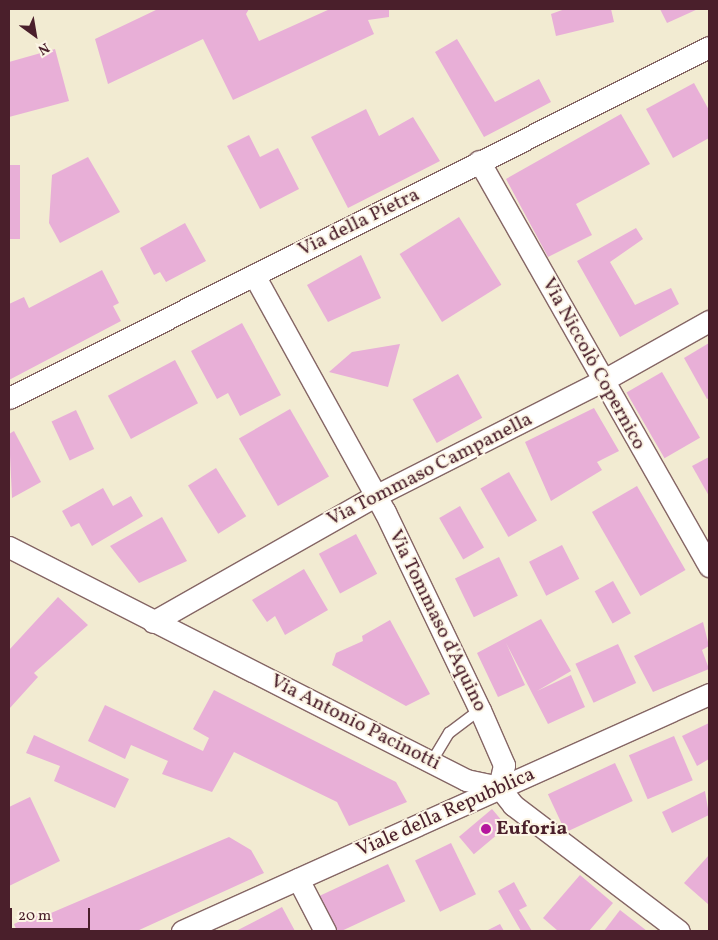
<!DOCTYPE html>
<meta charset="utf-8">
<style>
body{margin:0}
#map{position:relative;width:718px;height:940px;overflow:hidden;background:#f2ebd2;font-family:Vollkorn,serif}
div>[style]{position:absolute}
.building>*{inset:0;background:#e8afd7;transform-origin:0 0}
.roads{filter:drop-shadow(1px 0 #856665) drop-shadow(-1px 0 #856665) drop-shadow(0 1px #856665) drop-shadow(0 -1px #856665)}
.lane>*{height:10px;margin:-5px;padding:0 5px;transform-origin:5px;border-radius:5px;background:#fff}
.street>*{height:21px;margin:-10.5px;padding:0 10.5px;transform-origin:10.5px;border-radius:10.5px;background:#fff}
.dots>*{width:14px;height:14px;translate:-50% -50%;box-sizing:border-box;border:2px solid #fcf5e5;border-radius:50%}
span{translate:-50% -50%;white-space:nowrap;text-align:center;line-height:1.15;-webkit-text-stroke:4px #fcf5e5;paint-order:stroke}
.street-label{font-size:20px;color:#4a1f2b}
.poi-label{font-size:20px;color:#4a1f2b;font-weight:700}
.left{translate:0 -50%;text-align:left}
.frame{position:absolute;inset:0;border:10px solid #4a1f2b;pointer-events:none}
.north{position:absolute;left:10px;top:10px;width:50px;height:50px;-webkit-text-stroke:4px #fcf5e5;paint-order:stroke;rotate:148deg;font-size:14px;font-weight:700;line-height:20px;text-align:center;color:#4a1f2b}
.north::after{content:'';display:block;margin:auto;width:18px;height:22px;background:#4a1f2b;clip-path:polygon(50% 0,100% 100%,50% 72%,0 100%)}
.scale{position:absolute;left:10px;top:908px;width:80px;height:22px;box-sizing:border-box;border:2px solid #4a1f2b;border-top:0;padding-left:6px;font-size:15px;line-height:18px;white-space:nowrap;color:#4a1f2b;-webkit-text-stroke:4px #fcf5e5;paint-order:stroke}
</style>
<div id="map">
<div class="building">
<i style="clip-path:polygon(158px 9px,249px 9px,246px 14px,259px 41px,330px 9px,389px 9px,389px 17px,368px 20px,374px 34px,233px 100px,203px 39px,108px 84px,95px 39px)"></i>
<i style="clip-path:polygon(565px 9px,611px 9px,614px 22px,556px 36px,551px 14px)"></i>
<i style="clip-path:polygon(660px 9px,698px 9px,667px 23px)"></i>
<i style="clip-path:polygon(457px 39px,495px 102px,539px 79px,551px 102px,484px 137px,435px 52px)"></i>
<i style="clip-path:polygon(55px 49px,69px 101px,9px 117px,9px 62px)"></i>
<i style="clip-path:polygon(694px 83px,709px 110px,709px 138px,673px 158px,646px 109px)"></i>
<i style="clip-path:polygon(366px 109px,379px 136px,413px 117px,440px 161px,348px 208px,311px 137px)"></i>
<i style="clip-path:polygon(621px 114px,650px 164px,576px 204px,592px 235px,548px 257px,506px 179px)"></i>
<i style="clip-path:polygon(249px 135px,260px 157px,278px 148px,299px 189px,260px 209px,227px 146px)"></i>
<i style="clip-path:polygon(88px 157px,120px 212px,60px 243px,49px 223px,52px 175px)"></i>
<i style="left:9px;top:165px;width:11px;height:74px"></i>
<i style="left:459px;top:217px;width:80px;height:70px;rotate:58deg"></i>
<i style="clip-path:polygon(185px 223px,206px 261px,166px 282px,160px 272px,154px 275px,140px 248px)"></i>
<i style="clip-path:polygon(636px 228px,643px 239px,610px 262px,635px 305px,671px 288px,679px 304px,620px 337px,577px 261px)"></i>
<i style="clip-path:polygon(361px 255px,381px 298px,328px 322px,307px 285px)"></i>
<i style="clip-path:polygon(102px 270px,119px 303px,113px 306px,121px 321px,9px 380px,9px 304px,24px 297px,29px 308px)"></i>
<i style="clip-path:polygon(242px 323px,281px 395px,240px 416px,228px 393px,217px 399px,191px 351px)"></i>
<i style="clip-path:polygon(709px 343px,709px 398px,707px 399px,684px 358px)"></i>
<i style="clip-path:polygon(400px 344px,388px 387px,329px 372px,352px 352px)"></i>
<i style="left:175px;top:360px;width:49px;height:76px;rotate:62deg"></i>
<i style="left:662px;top:372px;width:76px;height:41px;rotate:60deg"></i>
<i style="left:458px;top:374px;width:50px;height:52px;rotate:61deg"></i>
<i style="clip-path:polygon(594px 408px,619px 451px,597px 462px,602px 470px,551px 501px,525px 442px)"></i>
<i style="left:290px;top:409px;width:78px;height:59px;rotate:60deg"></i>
<i style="left:76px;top:410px;width:43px;height:27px;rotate:65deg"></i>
<i style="clip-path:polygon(14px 431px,41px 482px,12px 498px,9px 434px)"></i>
<i style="clip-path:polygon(709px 457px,709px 496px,692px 466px)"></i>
<i style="left:216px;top:468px;width:57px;height:33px;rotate:58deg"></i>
<i style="left:509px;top:472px;width:56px;height:33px;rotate:60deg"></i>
<i style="left:637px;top:486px;width:97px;height:52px;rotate:60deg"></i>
<i style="clip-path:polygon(103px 488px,113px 506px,131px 496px,143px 516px,92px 546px,79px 523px,71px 527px,62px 511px)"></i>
<i style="left:460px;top:506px;width:48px;height:24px;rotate:60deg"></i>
<i style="clip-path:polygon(162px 517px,187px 561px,139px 583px,110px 546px)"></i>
<i style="left:356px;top:534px;width:45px;height:42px;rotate:62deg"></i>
<i style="left:562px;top:545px;width:38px;height:37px;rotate:63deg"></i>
<i style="left:499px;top:557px;width:43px;height:49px;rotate:64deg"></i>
<i style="clip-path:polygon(304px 569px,328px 610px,285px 635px,275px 616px,267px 622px,252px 600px)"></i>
<i style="left:613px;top:581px;width:37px;height:21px;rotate:61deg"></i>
<i style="clip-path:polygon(58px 597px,88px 625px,34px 673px,38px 677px,9px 709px,9px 650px)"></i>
<i style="clip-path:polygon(541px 619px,571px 671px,537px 691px,571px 675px,585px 707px,548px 724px,506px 643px,525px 685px,498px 697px,477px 653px)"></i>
<i style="clip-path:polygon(390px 620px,430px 694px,406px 706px,332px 665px,336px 653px,363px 641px,362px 636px)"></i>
<i style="clip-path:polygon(703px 622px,709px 646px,702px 650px,709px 669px,653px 692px,634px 656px)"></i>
<i style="left:618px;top:644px;width:43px;height:47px;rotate:65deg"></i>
<i style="clip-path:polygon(214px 690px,396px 782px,407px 802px,349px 826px,337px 802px,234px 752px,212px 792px,162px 774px,168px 761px,131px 745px,125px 759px,88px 741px,105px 705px,203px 751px,209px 738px,193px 729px)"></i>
<i style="clip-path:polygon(709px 723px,709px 759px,697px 766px,682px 736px)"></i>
<i style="clip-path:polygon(34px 735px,129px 779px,115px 808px,54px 781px,60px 766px,26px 753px)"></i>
<i style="left:674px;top:736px;width:48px;height:49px;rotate:67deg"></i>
<i style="left:615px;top:763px;width:42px;height:74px;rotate:65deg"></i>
<i style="clip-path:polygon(705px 791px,709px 815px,672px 833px,662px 812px)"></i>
<i style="clip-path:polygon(30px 797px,60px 861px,9px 886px,9px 807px)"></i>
<i style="left:492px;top:809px;width:23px;height:43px;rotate:50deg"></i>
<i style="clip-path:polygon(229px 837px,251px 850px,264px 873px,137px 931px,17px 931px,14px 924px,42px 911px,44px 916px)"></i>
<i style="left:451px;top:843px;width:57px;height:40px;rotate:64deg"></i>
<i style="clip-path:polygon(709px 855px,709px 905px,684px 883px)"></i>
<i style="left:388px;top:864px;width:41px;height:77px;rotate:65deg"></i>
<i style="clip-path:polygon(580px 875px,613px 903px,589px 931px,558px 931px,543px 918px)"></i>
<i style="clip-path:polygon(514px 882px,527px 906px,519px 910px,532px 931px,521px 931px,498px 891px)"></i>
<i style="clip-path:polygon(282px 907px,295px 931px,236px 931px,269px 914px)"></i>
<i style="clip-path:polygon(620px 910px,647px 931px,604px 931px)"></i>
<i style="clip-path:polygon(500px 924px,504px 931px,486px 931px)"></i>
</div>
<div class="roads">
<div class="lane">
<i style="left:432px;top:761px;width:33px;rotate:-59deg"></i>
<i style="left:449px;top:733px;width:39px;rotate:-37deg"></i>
</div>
<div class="street">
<i style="left:479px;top:161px;width:466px;rotate:60.4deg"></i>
<i style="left:254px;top:275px;width:271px;rotate:61.1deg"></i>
<i style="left:385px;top:512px;width:220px;rotate:64.4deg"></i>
<i style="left:480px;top:710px;width:60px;rotate:66.4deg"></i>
<i style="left:504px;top:765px;width:23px;rotate:103deg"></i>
<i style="left:9px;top:398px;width:783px;rotate:-26.63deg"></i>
<i style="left:9px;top:547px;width:513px;rotate:27.01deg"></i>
<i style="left:466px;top:780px;width:34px;rotate:12deg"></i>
<i style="left:499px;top:787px;width:23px;rotate:52deg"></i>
<i style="left:513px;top:805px;width:208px;rotate:37.2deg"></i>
<i style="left:153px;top:622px;width:255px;rotate:-29.6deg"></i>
<i style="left:375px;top:496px;width:254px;rotate:-26.9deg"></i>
<i style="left:602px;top:381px;width:123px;rotate:-29.3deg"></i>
<i style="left:298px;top:879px;width:59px;rotate:62.6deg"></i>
<i style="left:182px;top:931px;width:578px;rotate:-24.21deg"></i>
</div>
</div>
<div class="dots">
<i style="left:486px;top:829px;background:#b5179e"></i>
</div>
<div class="street-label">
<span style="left:359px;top:223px;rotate:-26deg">Via della Pietra</span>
<span style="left:593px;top:364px;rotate:61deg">Via Niccolò Copernico</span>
<span style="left:430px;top:470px;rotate:-27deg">Via Tommaso Campanella</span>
<span style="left:437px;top:621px;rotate:64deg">Via Tommaso d'Aquino</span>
<span style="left:355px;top:723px;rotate:27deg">Via Antonio Pacinotti</span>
<span style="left:446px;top:813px;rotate:-24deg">Viale della Repubblica</span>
</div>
<div class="poi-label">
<span class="left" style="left:496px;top:829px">Euforia</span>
</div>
<div class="frame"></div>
<div class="north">N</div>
<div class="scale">20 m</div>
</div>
